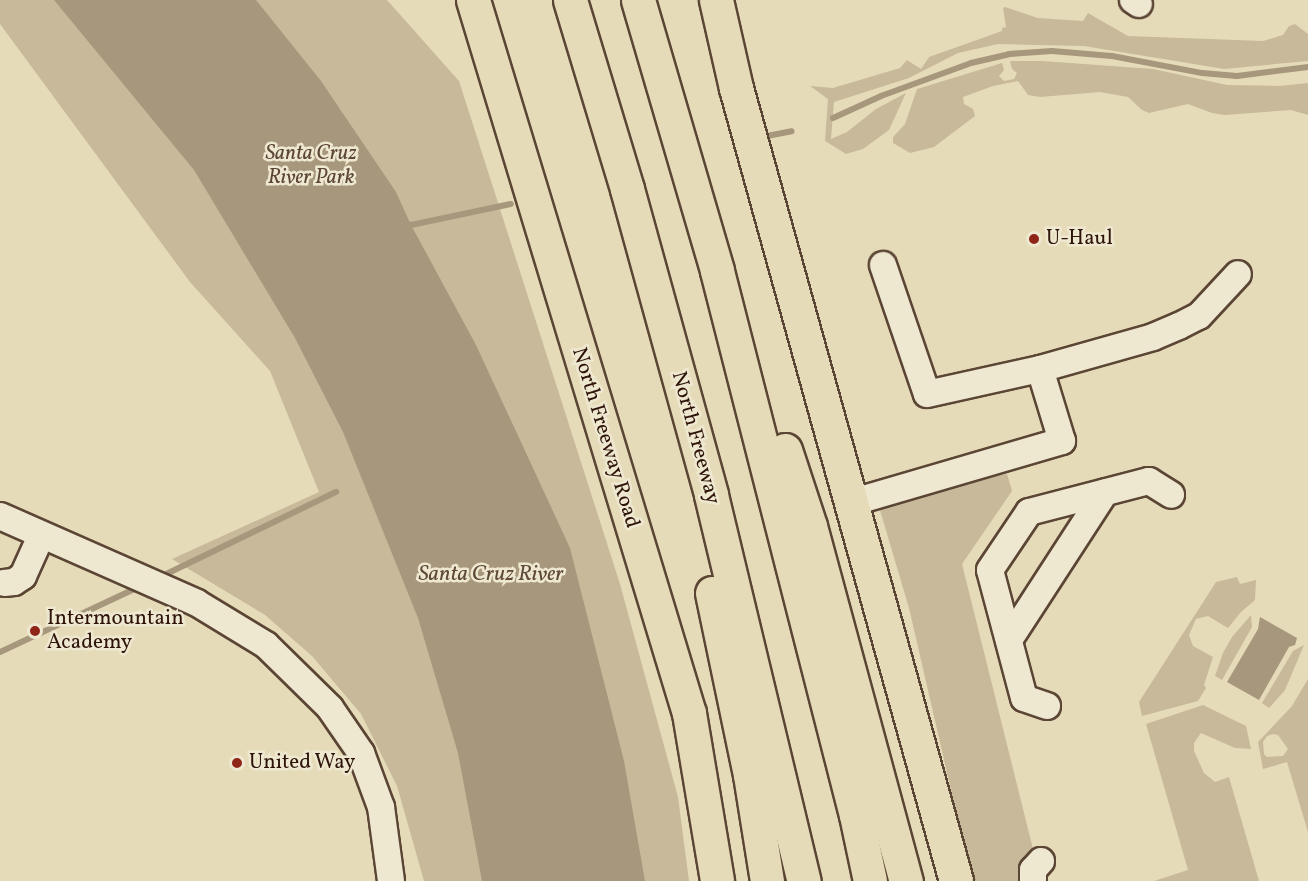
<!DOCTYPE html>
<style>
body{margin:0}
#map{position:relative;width:1308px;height:881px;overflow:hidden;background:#e6dbb8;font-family:Vollkorn,serif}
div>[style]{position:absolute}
.green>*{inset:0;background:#c7b99a}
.water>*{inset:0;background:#a7977c}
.stream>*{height:6px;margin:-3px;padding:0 3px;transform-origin:3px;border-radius:3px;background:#a7977c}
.roads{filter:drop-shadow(2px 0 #5b4534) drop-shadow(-2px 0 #5b4534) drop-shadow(0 2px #5b4534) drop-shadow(0 -2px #5b4534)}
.minor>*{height:26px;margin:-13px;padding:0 13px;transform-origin:13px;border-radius:13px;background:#efe8d1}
.major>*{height:33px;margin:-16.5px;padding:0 16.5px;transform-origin:16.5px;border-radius:16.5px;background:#e6dbb8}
.highway>*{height:33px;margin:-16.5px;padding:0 16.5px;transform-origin:16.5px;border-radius:16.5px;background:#e6dbb8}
.dots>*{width:16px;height:16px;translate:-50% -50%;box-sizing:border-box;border:3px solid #efe8d1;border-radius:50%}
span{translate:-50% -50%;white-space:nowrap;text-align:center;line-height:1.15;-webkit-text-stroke:5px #efe8d1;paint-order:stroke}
.park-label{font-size:21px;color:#5b4534;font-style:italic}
.poi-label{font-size:21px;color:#2d1308}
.left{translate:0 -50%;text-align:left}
.street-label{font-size:21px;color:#2d1308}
.water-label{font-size:22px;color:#5e4836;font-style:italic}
</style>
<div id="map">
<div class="green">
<i style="clip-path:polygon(0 0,387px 0,459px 81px,620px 584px,678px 797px,689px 881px,424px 881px,397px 786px,361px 714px,312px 656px,265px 615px,172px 559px,319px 492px,270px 371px,190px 282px,0 24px)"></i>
<i style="clip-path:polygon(1005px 7px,1038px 18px,1083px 21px,1088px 13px,1128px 36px,1263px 41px,1283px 35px,1289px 26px,1295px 24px,1308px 34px,1308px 61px,1224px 69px,1084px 46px,998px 44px,958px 53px,909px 78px,834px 102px,831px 139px,847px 132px,876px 109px,906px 93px,889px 130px,863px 149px,846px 154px,825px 141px,828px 99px,810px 86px,833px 88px,900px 68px,907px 60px,921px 69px,929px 57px,1002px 31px,1002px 28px,1006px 27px,1003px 8px)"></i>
<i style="clip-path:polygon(1010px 61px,1042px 61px,1153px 69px,1227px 85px,1280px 86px,1308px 83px,1308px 115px,1291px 110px,1225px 115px,1212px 113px,1188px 104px,1149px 113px,1142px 110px,1128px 97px,1100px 92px,1040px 97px,1028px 95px,1018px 81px,993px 86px,963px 97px,964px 104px,973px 109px,975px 116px,934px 147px,910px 153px,893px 143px,893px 137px,905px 124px,917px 89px,1002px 63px,1004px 70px,999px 76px,1004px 81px,1014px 79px,1017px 73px,1012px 69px)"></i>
<i style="clip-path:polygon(1007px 474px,1012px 491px,962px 564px,1041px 881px,972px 881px,909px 608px,877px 500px)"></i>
<i style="clip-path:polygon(1237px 577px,1240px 584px,1256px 580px,1255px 600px,1241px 612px,1228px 628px,1208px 616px,1196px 619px,1189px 635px,1193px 646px,1213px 657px,1204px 685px,1206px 688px,1198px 701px,1142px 716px,1139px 702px,1216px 582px)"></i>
<i style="clip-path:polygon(1251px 615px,1252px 627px,1222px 680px,1215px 676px,1223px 653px,1232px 637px)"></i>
<i style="clip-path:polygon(1304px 645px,1285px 690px,1269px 708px,1262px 703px,1293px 651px)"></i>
<i style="clip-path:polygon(evenodd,1308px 679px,1308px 832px,1287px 762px,1263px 769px,1258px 742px,1292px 706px,1308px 679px,1273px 734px,1278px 735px,1288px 749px,1283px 756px,1267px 757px,1264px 754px,1263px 742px,1267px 736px,1273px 734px)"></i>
<i style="clip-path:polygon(1203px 705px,1246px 726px,1251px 749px,1235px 748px,1201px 733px,1194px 743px,1194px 751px,1204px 773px,1215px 782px,1229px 777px,1259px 881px,1154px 881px,1188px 870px,1146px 724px)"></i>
</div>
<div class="water">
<i style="clip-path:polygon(54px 0,256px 0,321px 81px,396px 192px,411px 225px,476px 345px,570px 548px,624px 761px,645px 881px,482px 881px,458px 753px,418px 618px,343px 432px,295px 338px,194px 170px)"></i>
<i style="clip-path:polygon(1260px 617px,1297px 638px,1295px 645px,1289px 647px,1259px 700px,1227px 682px,1258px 629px)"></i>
</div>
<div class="stream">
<i style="left:833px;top:118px;width:53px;rotate:-24.6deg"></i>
<i style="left:881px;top:96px;width:96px;rotate:-20.1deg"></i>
<i style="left:971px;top:63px;width:39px;rotate:-13deg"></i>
<i style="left:1009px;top:54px;width:43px;rotate:-4deg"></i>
<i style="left:1052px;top:51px;width:60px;rotate:4.8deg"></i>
<i style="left:1112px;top:56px;width:92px;rotate:10.7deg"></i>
<i style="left:1202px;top:73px;width:35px;rotate:5deg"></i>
<i style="left:1237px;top:76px;width:72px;rotate:-7.2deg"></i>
<i style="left:767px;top:136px;width:25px;rotate:-11deg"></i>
<i style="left:403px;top:224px;width:8px;rotate:7deg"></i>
<i style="left:411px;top:225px;width:102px;rotate:-11.9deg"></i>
<i style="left:158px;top:578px;width:198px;rotate:-25.8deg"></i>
<i style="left:0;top:652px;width:156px;rotate:-25.1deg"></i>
</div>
<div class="roads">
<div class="minor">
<i style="left:1133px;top:0;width:7px;rotate:34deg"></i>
<i style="left:883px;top:265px;width:136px;rotate:71.2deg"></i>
<i style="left:927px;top:394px;width:116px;rotate:-12.5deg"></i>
<i style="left:850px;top:503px;width:221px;rotate:-16.3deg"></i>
<i style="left:1062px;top:441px;width:75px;rotate:-107deg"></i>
<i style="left:1040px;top:369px;width:117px;rotate:-15.8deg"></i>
<i style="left:1153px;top:337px;width:28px;rotate:-23deg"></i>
<i style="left:1179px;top:326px;width:22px;rotate:-27deg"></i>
<i style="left:1199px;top:316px;width:57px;rotate:-47.1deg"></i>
<i style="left:0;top:516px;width:215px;rotate:23.8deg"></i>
<i style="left:197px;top:603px;width:81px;rotate:31.3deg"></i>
<i style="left:266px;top:645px;width:90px;rotate:44.5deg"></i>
<i style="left:330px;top:708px;width:55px;rotate:55.4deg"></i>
<i style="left:361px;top:753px;width:58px;rotate:69.7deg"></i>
<i style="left:381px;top:807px;width:75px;rotate:82.3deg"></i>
<i style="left:4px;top:583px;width:10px;rotate:-6deg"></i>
<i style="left:14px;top:582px;width:11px;rotate:-34deg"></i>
<i style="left:23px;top:576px;width:44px;rotate:-65.8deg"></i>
<i style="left:1009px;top:640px;width:176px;rotate:-57deg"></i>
<i style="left:1047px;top:706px;width:24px;rotate:-161deg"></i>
<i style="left:1024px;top:698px;width:132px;rotate:-104.9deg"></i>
<i style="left:990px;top:570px;width:70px;rotate:-56.1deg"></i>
<i style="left:1029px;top:512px;width:124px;rotate:-14.5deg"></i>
<i style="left:1149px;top:481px;width:26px;rotate:32deg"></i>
<i style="left:1033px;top:881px;width:11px;rotate:-90deg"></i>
<i style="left:1033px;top:870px;width:12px;rotate:-48deg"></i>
</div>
<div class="major">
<i style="left:473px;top:0;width:745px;rotate:73.15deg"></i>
<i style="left:689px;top:713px;width:170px;rotate:80.5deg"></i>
<i style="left:716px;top:0;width:90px;rotate:77.2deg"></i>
<i style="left:736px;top:88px;width:823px;rotate:74.49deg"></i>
</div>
<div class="highway">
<i style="left:570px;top:0;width:197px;rotate:73.2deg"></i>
<i style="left:627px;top:189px;width:317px;rotate:74.6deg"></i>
<i style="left:711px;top:495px;width:397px;rotate:76.5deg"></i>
<i style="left:638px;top:0;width:282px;rotate:73.7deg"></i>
<i style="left:717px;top:271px;width:561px;rotate:75.67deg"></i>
<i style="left:856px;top:815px;width:67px;rotate:78deg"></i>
<i style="left:785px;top:450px;width:80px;rotate:71.8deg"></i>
<i style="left:810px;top:526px;width:368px;rotate:74.9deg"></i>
<i style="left:712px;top:593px;width:186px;rotate:78.2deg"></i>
<i style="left:750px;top:775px;width:107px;rotate:80.9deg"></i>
</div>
</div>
<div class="dots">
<i style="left:1034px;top:239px;background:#8f2418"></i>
<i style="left:35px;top:631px;background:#8f2418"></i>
<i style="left:237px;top:763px;background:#8f2418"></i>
</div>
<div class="park-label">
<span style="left:311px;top:166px">Santa Cruz<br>River Park</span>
</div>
<div class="poi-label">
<span class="left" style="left:1046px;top:239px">U-Haul</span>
<span class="left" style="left:47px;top:631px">Intermountain<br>Academy</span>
<span class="left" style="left:249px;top:763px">United Way</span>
</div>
<div class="street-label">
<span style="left:605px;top:438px;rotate:73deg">North Freeway Road</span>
<span style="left:695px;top:438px;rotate:75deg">North Freeway</span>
</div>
<div class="water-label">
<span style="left:491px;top:575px">Santa Cruz River</span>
</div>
</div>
